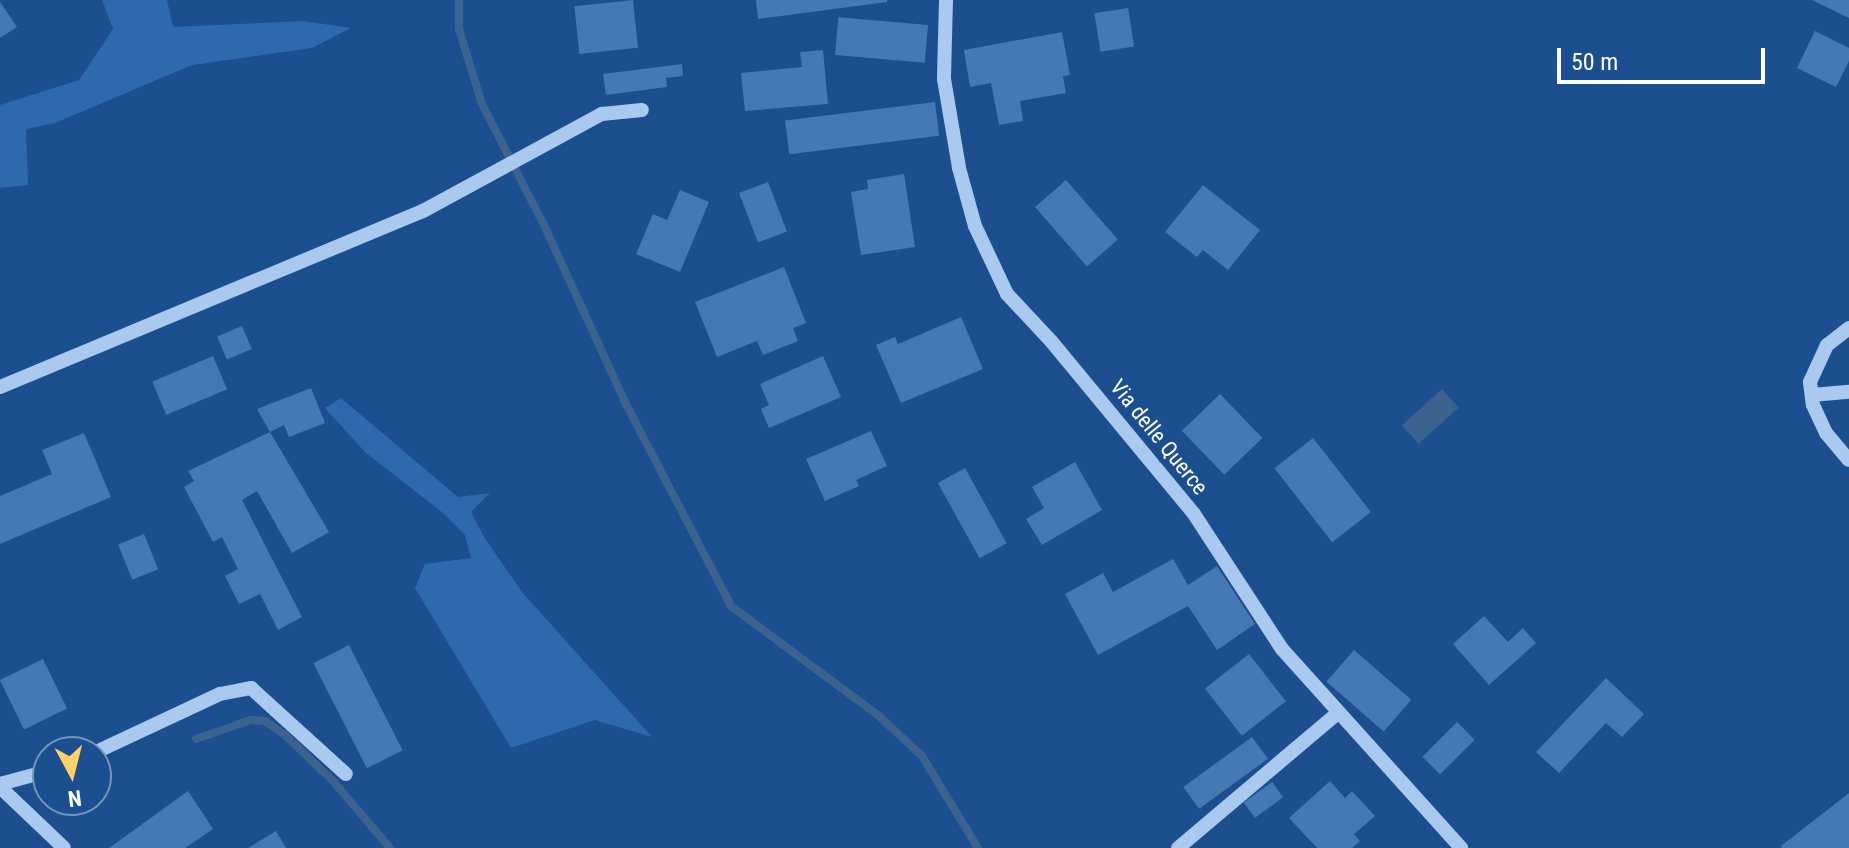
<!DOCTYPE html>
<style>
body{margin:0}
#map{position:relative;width:1849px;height:848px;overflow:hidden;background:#1b4f8f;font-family:"Roboto Condensed",sans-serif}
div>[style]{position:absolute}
.green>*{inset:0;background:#2e69ad}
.water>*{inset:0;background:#3c6290;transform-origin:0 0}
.stream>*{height:8px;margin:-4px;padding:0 4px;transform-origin:4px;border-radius:4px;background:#3c6290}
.building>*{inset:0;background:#4478b7;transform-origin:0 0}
.minor>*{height:14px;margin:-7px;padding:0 7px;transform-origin:7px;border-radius:7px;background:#a9c9ee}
span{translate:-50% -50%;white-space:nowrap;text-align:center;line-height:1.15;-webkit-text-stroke:8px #1b4f8f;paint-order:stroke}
.street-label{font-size:22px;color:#fff}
.north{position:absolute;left:32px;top:736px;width:80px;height:80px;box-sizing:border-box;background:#1b4f8f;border:2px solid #7695bc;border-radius:50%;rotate:173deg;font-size:22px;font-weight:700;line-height:32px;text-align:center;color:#fff}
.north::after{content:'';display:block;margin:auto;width:28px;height:36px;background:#ffd166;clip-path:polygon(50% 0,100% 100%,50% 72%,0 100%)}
.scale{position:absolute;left:1557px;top:48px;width:208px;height:36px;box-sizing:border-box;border:4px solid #fff;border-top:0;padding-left:10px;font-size:24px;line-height:28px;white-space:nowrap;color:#fff;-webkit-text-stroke:6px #1b4f8f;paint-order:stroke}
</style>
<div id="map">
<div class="green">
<i style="clip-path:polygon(102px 0,167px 0,173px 27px,303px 21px,351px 28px,312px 48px,192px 65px,55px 123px,26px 129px,28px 185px,0 188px,0 105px,79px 80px,113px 29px)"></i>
<i style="clip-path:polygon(341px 398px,458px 497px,490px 493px,471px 512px,484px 537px,522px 592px,652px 737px,595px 720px,511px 748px,415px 588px,425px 564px,471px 558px,465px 535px,443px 513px,365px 452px,325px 408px)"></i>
</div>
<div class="water">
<i style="left:1442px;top:389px;width:25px;height:54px;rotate:48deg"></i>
</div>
<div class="stream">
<i style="left:459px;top:0;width:29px;rotate:90deg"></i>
<i style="left:459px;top:29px;width:78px;rotate:73deg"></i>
<i style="left:482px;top:104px;width:136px;rotate:62.9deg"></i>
<i style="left:544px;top:225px;width:199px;rotate:65.4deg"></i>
<i style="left:627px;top:406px;width:225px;rotate:62.5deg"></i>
<i style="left:731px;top:606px;width:184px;rotate:36.6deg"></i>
<i style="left:879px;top:716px;width:59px;rotate:42.9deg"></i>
<i style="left:922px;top:756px;width:108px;rotate:58.7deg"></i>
<i style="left:196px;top:739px;width:58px;rotate:-19.1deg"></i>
<i style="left:251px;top:720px;width:14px;rotate:4deg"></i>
<i style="left:265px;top:721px;width:24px;rotate:35deg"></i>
<i style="left:285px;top:735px;width:66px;rotate:43.8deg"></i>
<i style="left:333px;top:781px;width:88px;rotate:49.6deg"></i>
</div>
<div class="building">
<i style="left:633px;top:0;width:48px;height:59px;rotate:84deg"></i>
<i style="clip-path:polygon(756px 0,887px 0,887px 2px,758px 19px)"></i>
<i style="clip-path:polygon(1812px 0,1849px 0,1849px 18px)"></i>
<i style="clip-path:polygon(0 2px,17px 27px,0 38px)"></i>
<i style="left:1128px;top:8px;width:39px;height:34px;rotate:81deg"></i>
<i style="left:928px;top:25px;width:38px;height:90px;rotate:95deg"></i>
<i style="clip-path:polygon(1815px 31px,1849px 48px,1849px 61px,1836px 87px,1797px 68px)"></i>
<i style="clip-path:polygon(1062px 32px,1070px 75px,1063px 76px,1066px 93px,1020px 101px,1023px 121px,999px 125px,991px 83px,970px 87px,964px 50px)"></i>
<i style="clip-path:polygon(823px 50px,828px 104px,745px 111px,741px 73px,802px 67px,800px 52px)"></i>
<i style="clip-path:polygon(682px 64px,683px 76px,666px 78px,667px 87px,606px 95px,603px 74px)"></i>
<i style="left:935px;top:102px;width:34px;height:151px;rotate:83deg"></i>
<i style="clip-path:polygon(904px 174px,915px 247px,861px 255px,851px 192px,868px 189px,867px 180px)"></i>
<i style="left:1066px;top:180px;width:79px;height:41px;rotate:49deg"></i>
<i style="left:768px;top:182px;width:53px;height:31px;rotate:69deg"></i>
<i style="clip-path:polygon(1203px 185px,1260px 230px,1228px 270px,1203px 250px,1197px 257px,1165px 232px)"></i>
<i style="clip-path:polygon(680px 190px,709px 202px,680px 272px,636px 254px,653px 214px,667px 220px)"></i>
<i style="clip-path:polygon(784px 267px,806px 323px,793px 328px,798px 341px,763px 355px,757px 341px,717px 357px,695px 302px)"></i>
<i style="clip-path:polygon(961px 317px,983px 369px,901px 403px,876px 345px,895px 337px,898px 344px)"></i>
<i style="left:242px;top:326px;width:25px;height:27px;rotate:67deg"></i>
<i style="left:213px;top:356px;width:36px;height:66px;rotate:67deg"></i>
<i style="clip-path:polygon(823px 356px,841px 397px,769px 428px,761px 409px,769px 405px,760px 384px)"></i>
<i style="clip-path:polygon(311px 388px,325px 423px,289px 437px,284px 425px,270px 432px,257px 409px)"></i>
<i style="left:1220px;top:394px;width:61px;height:53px;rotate:46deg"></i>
<i style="clip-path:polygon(871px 431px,887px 466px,856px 480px,859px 486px,825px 501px,806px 459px)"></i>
<i style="clip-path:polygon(270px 432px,329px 532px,292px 553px,257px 491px,242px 500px,302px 617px,278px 630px,260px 594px,239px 604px,225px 576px,238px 569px,222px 537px,213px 542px,184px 487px,194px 481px,188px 471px)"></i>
<i style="clip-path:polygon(84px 433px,111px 497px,0 544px,0 496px,52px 474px,42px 450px)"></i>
<i style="left:1313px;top:438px;width:94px;height:49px;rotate:52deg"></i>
<i style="clip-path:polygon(1075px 462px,1102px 510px,1042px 545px,1026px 519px,1044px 508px,1032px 487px)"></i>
<i style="left:965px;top:468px;width:86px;height:31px;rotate:61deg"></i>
<i style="left:144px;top:534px;width:38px;height:28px;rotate:68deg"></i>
<i style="clip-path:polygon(1173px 559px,1188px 585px,1217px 566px,1255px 624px,1217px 650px,1188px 606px,1098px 655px,1065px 594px,1103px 573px,1113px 592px)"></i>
<i style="clip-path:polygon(1484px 616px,1508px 642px,1523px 628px,1536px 643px,1489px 685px,1453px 644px)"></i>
<i style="left:349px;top:645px;width:118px;height:40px;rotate:63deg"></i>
<i style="left:1354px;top:650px;width:76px;height:42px;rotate:41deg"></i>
<i style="left:1249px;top:654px;width:60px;height:56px;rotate:52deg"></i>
<i style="left:43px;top:659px;width:55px;height:48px;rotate:64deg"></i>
<i style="clip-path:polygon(1606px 678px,1644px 714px,1622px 737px,1606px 723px,1559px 773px,1536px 752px)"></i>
<i style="left:1457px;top:722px;width:25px;height:49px;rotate:45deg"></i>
<i style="left:1252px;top:737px;width:27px;height:85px;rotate:54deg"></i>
<i style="clip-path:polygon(1330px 781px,1345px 798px,1352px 791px,1375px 816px,1354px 834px,1360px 841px,1352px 848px,1317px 848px,1289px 818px)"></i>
<i style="left:1272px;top:782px;width:19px;height:35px;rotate:54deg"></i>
<i style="clip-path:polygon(188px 791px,213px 829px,185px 848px,109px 848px)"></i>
<i style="clip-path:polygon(1849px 793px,1849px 848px,1782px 848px,1781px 846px)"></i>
<i style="clip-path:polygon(276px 831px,286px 848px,248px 848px)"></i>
</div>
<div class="minor">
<i style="left:946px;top:0;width:79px;rotate:91.5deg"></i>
<i style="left:944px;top:79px;width:90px;rotate:80.4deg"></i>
<i style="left:959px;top:168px;width:60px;rotate:74.6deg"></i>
<i style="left:975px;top:226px;width:75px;rotate:64.8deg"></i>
<i style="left:1007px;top:294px;width:64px;rotate:46.9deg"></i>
<i style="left:1051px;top:341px;width:224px;rotate:50.4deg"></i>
<i style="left:1194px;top:514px;width:161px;rotate:56.9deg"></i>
<i style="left:1282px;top:649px;width:268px;rotate:48deg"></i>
<i style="left:1849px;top:328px;width:28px;rotate:142deg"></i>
<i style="left:1827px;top:345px;width:41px;rotate:114.7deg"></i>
<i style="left:1810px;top:382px;width:23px;rotate:83deg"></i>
<i style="left:1813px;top:405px;width:31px;rotate:65deg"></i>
<i style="left:1826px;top:433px;width:35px;rotate:50deg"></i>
<i style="left:0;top:387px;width:458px;rotate:-22.6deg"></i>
<i style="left:423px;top:211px;width:204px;rotate:-28.5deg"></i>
<i style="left:602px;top:114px;width:40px;rotate:-5.7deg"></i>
<i style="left:1812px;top:395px;width:37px;rotate:-5deg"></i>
<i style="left:96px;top:752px;width:137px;rotate:-25.1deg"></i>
<i style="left:220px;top:694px;width:32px;rotate:-11deg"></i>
<i style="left:251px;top:688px;width:128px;rotate:42.2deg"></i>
<i style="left:0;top:784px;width:50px;rotate:-15.2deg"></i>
<i style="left:0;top:787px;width:88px;rotate:43.6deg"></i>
<i style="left:1178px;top:848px;width:209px;rotate:-40.2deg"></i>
</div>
<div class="street-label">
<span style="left:1159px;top:437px;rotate:51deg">Via delle Querce</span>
</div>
<div class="north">N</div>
<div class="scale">50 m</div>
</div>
